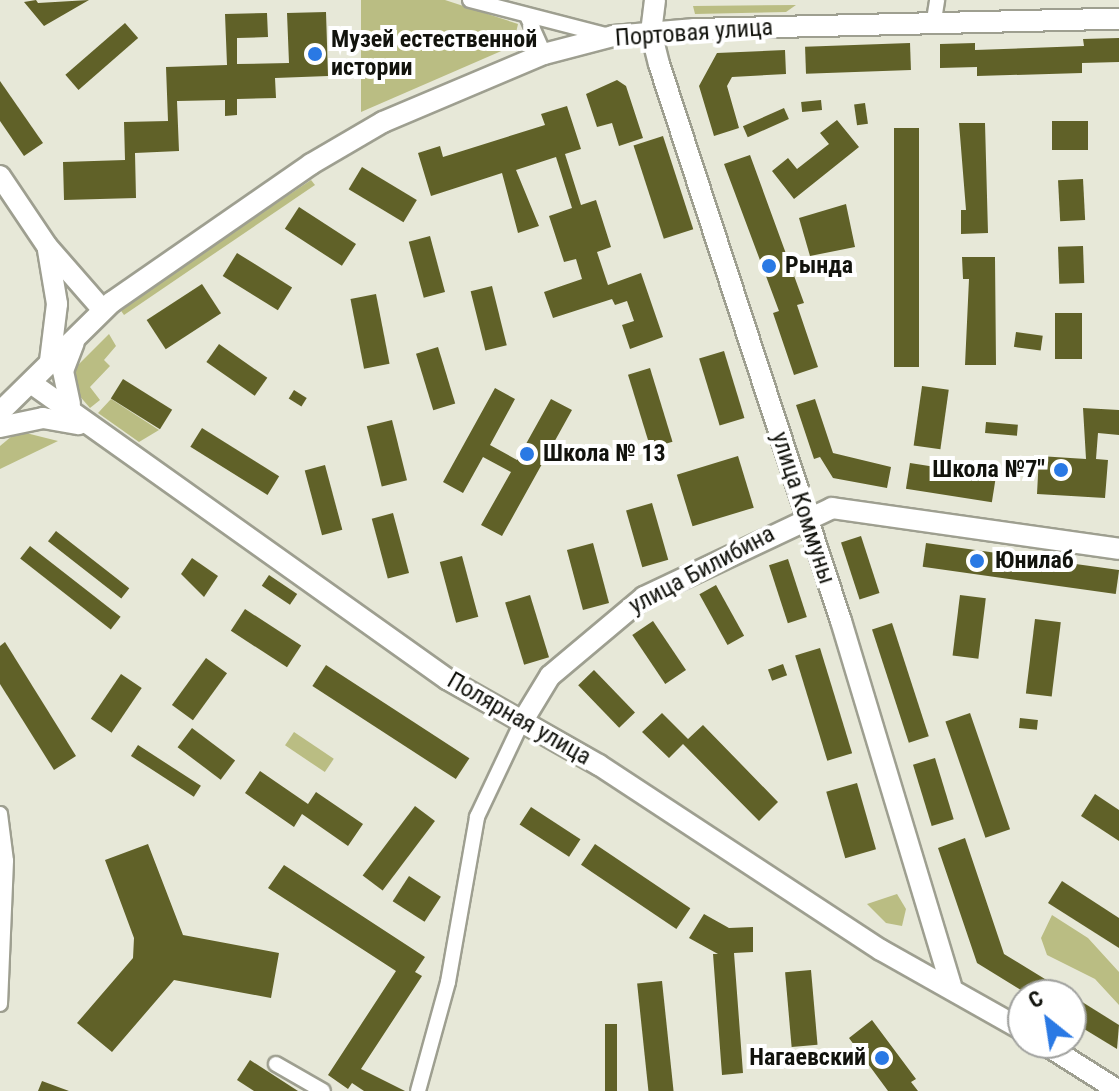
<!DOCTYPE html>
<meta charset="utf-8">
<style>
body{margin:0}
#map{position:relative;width:1119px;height:1091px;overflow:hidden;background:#e7e8d8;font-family:"Roboto Condensed",sans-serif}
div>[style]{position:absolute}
.green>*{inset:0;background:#babd83;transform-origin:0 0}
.building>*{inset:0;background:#606128;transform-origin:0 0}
.roads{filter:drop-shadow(2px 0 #9e9f90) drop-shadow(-2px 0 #9e9f90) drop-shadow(0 2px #9e9f90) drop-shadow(0 -2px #9e9f90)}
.street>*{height:14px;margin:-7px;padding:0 7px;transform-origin:7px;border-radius:7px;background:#fff}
.secondary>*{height:20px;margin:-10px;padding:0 10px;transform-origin:10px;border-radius:10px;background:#fff}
.dots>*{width:22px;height:22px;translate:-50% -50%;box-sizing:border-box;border:4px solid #fff;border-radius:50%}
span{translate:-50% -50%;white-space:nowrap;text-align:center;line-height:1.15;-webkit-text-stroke:8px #fff;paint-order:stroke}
.street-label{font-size:24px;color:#12130d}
.poi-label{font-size:24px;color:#12130d;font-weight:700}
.left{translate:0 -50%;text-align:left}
.right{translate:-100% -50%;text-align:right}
.north{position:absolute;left:1007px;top:979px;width:80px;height:80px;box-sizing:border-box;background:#fff;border:2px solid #a0a19e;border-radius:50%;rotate:330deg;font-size:22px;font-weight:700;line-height:32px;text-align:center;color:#12130d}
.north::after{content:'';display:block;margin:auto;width:28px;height:36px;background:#2a79e4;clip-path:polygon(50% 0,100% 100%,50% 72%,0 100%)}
</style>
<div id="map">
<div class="green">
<i style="clip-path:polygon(361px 0,445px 0,518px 24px,513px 46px,361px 112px)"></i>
<i style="clip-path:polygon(796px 5px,786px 12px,695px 14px,693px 6px)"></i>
<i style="clip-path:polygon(311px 180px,315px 185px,124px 315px,119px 308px)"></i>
<i style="clip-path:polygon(109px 334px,116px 346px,104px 360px,110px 366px,90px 387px,100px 400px,90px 408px,71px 386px,72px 371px)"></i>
<i style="clip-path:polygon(111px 399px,159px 430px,139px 442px,98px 413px)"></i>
<i style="clip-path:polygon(18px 431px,58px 441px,0 469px,0 446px)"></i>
<i style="left:294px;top:732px;width:48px;height:16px;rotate:34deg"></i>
<i style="clip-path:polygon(897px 894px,906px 909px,902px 926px,886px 923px,867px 904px)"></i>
<i style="clip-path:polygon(1052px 915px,1088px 938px,1119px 972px,1119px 1005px,1095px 979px,1047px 955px,1041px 938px)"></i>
</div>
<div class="building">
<i style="clip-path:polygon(36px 0,38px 3px,89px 0,44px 26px,24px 2px)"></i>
<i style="clip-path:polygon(326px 12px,328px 76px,275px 78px,276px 98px,237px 99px,237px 115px,225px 116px,225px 100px,177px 101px,179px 151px,135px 153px,136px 198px,64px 200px,63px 162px,125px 160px,124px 122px,168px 121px,166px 67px,227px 65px,225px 14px,267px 13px,268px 37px,237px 38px,237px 64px,289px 63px,287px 13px)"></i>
<i style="left:125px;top:23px;width:20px;height:79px;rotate:49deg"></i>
<i style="clip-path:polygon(1119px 38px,1119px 62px,1082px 63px,1082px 73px,977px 76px,977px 67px,940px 68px,940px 44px,975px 43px,975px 50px,1084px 46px,1083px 39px)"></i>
<i style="left:910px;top:43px;width:27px;height:105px;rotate:88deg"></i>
<i style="clip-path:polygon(785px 50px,786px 74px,732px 77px,727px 86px,739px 128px,714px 136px,699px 86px,717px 53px)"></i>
<i style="clip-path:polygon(617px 80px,626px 86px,643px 138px,619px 146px,612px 123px,597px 127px,586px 94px)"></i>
<i style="clip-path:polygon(0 81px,43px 143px,24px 156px,0 121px)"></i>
<i style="left:821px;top:100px;width:10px;height:20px;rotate:84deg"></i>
<i style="left:865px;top:103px;width:21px;height:11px;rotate:82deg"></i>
<i style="clip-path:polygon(567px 106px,581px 149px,565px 154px,581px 205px,596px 200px,611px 247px,597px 252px,608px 285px,641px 273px,663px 337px,630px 349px,622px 325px,634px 321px,627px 301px,615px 305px,612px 299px,553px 318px,544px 292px,582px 279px,576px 259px,564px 262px,549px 216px,572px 208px,556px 157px,516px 170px,539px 226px,518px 233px,502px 173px,431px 196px,418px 153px,440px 146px,443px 157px,545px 125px,541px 114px)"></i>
<i style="left:784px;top:108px;width:12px;height:45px;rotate:66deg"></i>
<i style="clip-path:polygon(837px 120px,859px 147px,794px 199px,772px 171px,788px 158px,797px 169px,829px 144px,820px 133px)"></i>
<i style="left:1052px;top:121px;width:36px;height:29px"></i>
<i style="clip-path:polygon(959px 123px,985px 123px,988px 233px,961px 234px,961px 210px,966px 210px)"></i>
<i style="left:919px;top:128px;width:239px;height:25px;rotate:90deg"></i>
<i style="left:663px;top:136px;width:98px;height:31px;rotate:72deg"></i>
<i style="clip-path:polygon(750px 155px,804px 303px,797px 305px,818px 367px,794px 375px,773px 313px,779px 311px,724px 164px)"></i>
<i style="left:362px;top:167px;width:64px;height:26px;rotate:31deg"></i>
<i style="left:1083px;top:179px;width:41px;height:25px;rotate:87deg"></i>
<i style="clip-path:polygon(846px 204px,855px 247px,810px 256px,799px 218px)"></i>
<i style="left:299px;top:207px;width:68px;height:26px;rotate:33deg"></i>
<i style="left:430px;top:236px;width:58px;height:22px;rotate:75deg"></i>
<i style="left:1083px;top:246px;width:37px;height:25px;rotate:88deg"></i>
<i style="left:237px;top:253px;width:65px;height:27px;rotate:32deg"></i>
<i style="clip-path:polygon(962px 257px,995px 257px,996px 365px,965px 365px,969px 279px,963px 279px)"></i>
<i style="left:202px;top:284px;width:35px;height:66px;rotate:57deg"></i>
<i style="left:492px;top:286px;width:61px;height:22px;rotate:76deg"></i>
<i style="left:376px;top:294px;width:71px;height:26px;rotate:79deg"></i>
<i style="left:1055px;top:313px;width:27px;height:46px"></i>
<i style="left:1016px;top:332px;width:27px;height:15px;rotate:8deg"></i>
<i style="left:219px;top:344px;width:59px;height:22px;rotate:35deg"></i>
<i style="left:438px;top:347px;width:59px;height:23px;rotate:73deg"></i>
<i style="left:724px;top:351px;width:70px;height:26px;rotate:73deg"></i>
<i style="left:650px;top:368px;width:77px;height:23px;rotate:73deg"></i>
<i style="left:123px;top:379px;width:58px;height:23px;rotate:32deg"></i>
<i style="left:922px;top:386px;width:27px;height:60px;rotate:8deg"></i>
<i style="clip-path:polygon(495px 388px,515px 399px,490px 445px,517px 460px,551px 399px,572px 410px,502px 536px,481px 525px,511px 472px,483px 457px,463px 493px,443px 482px)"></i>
<i style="left:294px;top:390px;width:15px;height:10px;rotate:32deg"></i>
<i style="clip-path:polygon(815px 399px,833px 453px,891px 467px,887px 488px,833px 478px,820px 457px,814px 459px,796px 405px)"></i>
<i style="clip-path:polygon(1083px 408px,1119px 410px,1119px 435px,1098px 433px,1096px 459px,1108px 460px,1105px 498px,1037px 494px,1039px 456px,1086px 459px)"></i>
<i style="left:392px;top:420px;width:62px;height:26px;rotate:76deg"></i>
<i style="left:986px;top:422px;width:32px;height:11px;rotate:5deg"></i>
<i style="left:202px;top:428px;width:91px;height:22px;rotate:32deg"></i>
<i style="left:738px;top:456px;width:54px;height:64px;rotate:73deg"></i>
<i style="left:910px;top:463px;width:87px;height:26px;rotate:9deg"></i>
<i style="left:325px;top:465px;width:67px;height:21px;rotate:75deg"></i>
<i style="left:652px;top:503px;width:59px;height:27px;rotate:74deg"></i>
<i style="left:393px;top:513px;width:62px;height:22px;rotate:75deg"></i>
<i style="left:56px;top:531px;width:93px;height:13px;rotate:38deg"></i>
<i style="left:861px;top:536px;width:60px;height:21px;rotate:72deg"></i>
<i style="left:593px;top:543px;width:62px;height:27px;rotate:75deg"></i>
<i style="left:926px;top:543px;width:195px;height:24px;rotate:8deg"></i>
<i style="left:30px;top:546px;width:115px;height:16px;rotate:38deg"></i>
<i style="left:462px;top:556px;width:63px;height:23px;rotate:75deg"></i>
<i style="clip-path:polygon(192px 558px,218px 576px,204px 597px,181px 574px)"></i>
<i style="left:788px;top:559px;width:61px;height:20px;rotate:72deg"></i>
<i style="left:269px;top:575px;width:34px;height:13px;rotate:34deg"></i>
<i style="left:716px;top:585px;width:58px;height:19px;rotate:61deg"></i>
<i style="left:530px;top:595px;width:65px;height:26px;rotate:73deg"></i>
<i style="left:960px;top:595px;width:26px;height:61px;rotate:7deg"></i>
<i style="left:245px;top:609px;width:67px;height:26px;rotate:33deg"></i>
<i style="left:1035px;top:619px;width:26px;height:75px;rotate:7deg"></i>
<i style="left:653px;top:621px;width:59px;height:25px;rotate:56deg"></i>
<i style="left:892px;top:623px;width:119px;height:21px;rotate:72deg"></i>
<i style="clip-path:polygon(5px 642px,76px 756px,54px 770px,0 684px,0 646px)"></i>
<i style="left:820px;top:648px;width:110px;height:26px;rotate:73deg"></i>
<i style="left:206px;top:658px;width:26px;height:58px;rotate:36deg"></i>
<i style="left:783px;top:664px;width:12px;height:16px;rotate:70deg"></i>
<i style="left:326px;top:665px;width:171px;height:25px;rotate:33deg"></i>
<i style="left:594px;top:670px;width:59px;height:22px;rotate:46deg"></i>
<i style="left:121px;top:674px;width:25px;height:54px;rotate:34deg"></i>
<i style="clip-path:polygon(662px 713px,688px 739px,703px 725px,778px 802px,759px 821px,683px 744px,669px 758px,642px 732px)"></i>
<i style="left:970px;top:713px;width:123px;height:26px;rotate:71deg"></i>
<i style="left:1020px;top:718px;width:18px;height:10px;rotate:6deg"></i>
<i style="left:192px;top:728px;width:54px;height:24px;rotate:37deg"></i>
<i style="left:138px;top:745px;width:75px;height:13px;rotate:33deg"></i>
<i style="left:935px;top:758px;width:64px;height:23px;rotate:73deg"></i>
<i style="clip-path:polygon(260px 771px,308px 804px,316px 792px,363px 824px,348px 846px,302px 814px,294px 827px,245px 793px)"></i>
<i style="left:857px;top:783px;width:69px;height:32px;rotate:74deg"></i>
<i style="clip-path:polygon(1095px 794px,1119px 810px,1119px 841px,1081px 816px)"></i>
<i style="left:415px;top:806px;width:25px;height:87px;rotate:37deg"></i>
<i style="left:531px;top:807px;width:59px;height:21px;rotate:33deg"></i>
<i style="clip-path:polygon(965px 838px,1004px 954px,1071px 995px,1029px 995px,977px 963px,938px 848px)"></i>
<i style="clip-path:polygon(148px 844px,183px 935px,279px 953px,271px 998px,174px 980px,112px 1052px,77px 1023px,133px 958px,134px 938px,105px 860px)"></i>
<i style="left:595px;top:844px;width:115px;height:25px;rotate:34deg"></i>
<i style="clip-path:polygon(284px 865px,425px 957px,415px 972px,422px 976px,361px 1069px,405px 1091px,364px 1091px,352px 1083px,348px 1089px,328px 1075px,396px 971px,268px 888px)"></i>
<i style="left:409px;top:876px;width:38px;height:30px;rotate:33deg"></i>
<i style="clip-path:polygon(1062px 881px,1119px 918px,1119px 948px,1048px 903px)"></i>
<i style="clip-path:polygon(704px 914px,729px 928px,753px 927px,753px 952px,734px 953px,743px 1073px,722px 1075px,713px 954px,718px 954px,689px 938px)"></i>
<i style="left:811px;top:970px;width:75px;height:26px;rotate:85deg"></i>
<i style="left:662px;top:981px;width:111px;height:25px;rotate:84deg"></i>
<i style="clip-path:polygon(1071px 995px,1119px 1025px,1117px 1049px,1071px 1021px)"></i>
<i style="clip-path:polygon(872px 1020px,916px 1079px,911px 1082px,918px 1091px,888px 1091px,849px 1038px)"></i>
<i style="left:605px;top:1024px;width:12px;height:67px"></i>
<i style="clip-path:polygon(250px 1060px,298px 1091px,254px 1091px,237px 1080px)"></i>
<i style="clip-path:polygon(42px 1081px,69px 1091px,38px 1091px)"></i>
</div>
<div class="roads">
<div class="street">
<i style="left:470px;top:0;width:139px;rotate:14.5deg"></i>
<i style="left:528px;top:18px;width:39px;rotate:66deg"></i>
<i style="left:934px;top:20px;width:20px;rotate:-81deg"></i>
<i style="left:0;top:814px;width:47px;rotate:82.7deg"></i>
<i style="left:6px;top:861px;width:143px;rotate:92.4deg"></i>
<i style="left:276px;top:1064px;width:54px;rotate:29.9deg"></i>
<i style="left:418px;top:1091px;width:113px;rotate:-74.6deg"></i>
<i style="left:448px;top:982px;width:168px;rotate:-80deg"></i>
<i style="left:477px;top:817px;width:105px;rotate:-64.7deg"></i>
</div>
<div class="secondary">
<i style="left:655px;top:0;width:32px;rotate:97deg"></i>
<i style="left:651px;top:32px;width:33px;rotate:76deg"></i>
<i style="left:659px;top:64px;width:586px;rotate:71.91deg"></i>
<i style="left:841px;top:621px;width:380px;rotate:73.2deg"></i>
<i style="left:0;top:176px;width:84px;rotate:56.1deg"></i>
<i style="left:47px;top:246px;width:84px;rotate:48.9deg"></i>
<i style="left:48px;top:250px;width:55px;rotate:80.5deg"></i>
<i style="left:57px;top:304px;width:57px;rotate:97deg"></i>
<i style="left:31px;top:383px;width:511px;rotate:35.43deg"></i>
<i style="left:447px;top:679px;width:175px;rotate:29.5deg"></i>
<i style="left:599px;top:765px;width:337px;rotate:33.3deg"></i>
<i style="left:881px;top:950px;width:163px;rotate:29.4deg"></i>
<i style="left:70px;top:404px;width:34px;rotate:-102deg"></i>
<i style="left:63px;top:371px;width:30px;rotate:-69deg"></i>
<i style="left:0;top:412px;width:157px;rotate:-44.5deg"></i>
<i style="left:112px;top:302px;width:242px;rotate:-34.7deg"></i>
<i style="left:311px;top:164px;width:83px;rotate:-30.3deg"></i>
<i style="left:383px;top:122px;width:175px;rotate:-22.9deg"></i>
<i style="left:544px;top:54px;width:71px;rotate:-14.6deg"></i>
<i style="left:613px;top:36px;width:82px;rotate:-4.9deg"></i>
<i style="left:695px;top:29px;width:424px;rotate:-1.4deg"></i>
<i style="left:0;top:427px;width:44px;rotate:-11.8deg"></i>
<i style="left:43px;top:418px;width:36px;rotate:10deg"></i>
<i style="left:522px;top:722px;width:54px;rotate:-58.7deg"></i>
<i style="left:550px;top:676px;width:123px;rotate:-40deg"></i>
<i style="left:644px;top:597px;width:208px;rotate:-25.3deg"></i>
<i style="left:832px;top:508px;width:290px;rotate:8.1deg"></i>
<i style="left:1043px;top:1043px;width:90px;rotate:32.3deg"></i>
</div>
</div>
<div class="dots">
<i style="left:315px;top:54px;background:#2a79e4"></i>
<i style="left:769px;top:266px;background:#2a79e4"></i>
<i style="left:527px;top:454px;background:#2a79e4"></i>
<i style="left:1061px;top:470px;background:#2a79e4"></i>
<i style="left:977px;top:561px;background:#2a79e4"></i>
<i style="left:882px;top:1058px;background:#2a79e4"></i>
</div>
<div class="street-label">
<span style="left:694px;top:33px;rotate:-4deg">Портовая улица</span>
<span style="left:803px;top:508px;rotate:72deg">улица Коммуны</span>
<span style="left:702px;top:570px;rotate:-28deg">улица Билибина</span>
<span style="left:519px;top:719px;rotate:30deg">Полярная улица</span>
</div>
<div class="poi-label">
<span class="left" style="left:331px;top:54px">Музей естественной<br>истории</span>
<span class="left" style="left:785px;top:266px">Рында</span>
<span class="left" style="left:543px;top:454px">Школа № 13</span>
<span class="right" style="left:1045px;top:470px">Школа №7"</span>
<span class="left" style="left:995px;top:561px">Юнилаб</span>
<span class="right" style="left:866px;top:1058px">Нагаевский</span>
</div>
<div class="north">С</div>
</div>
